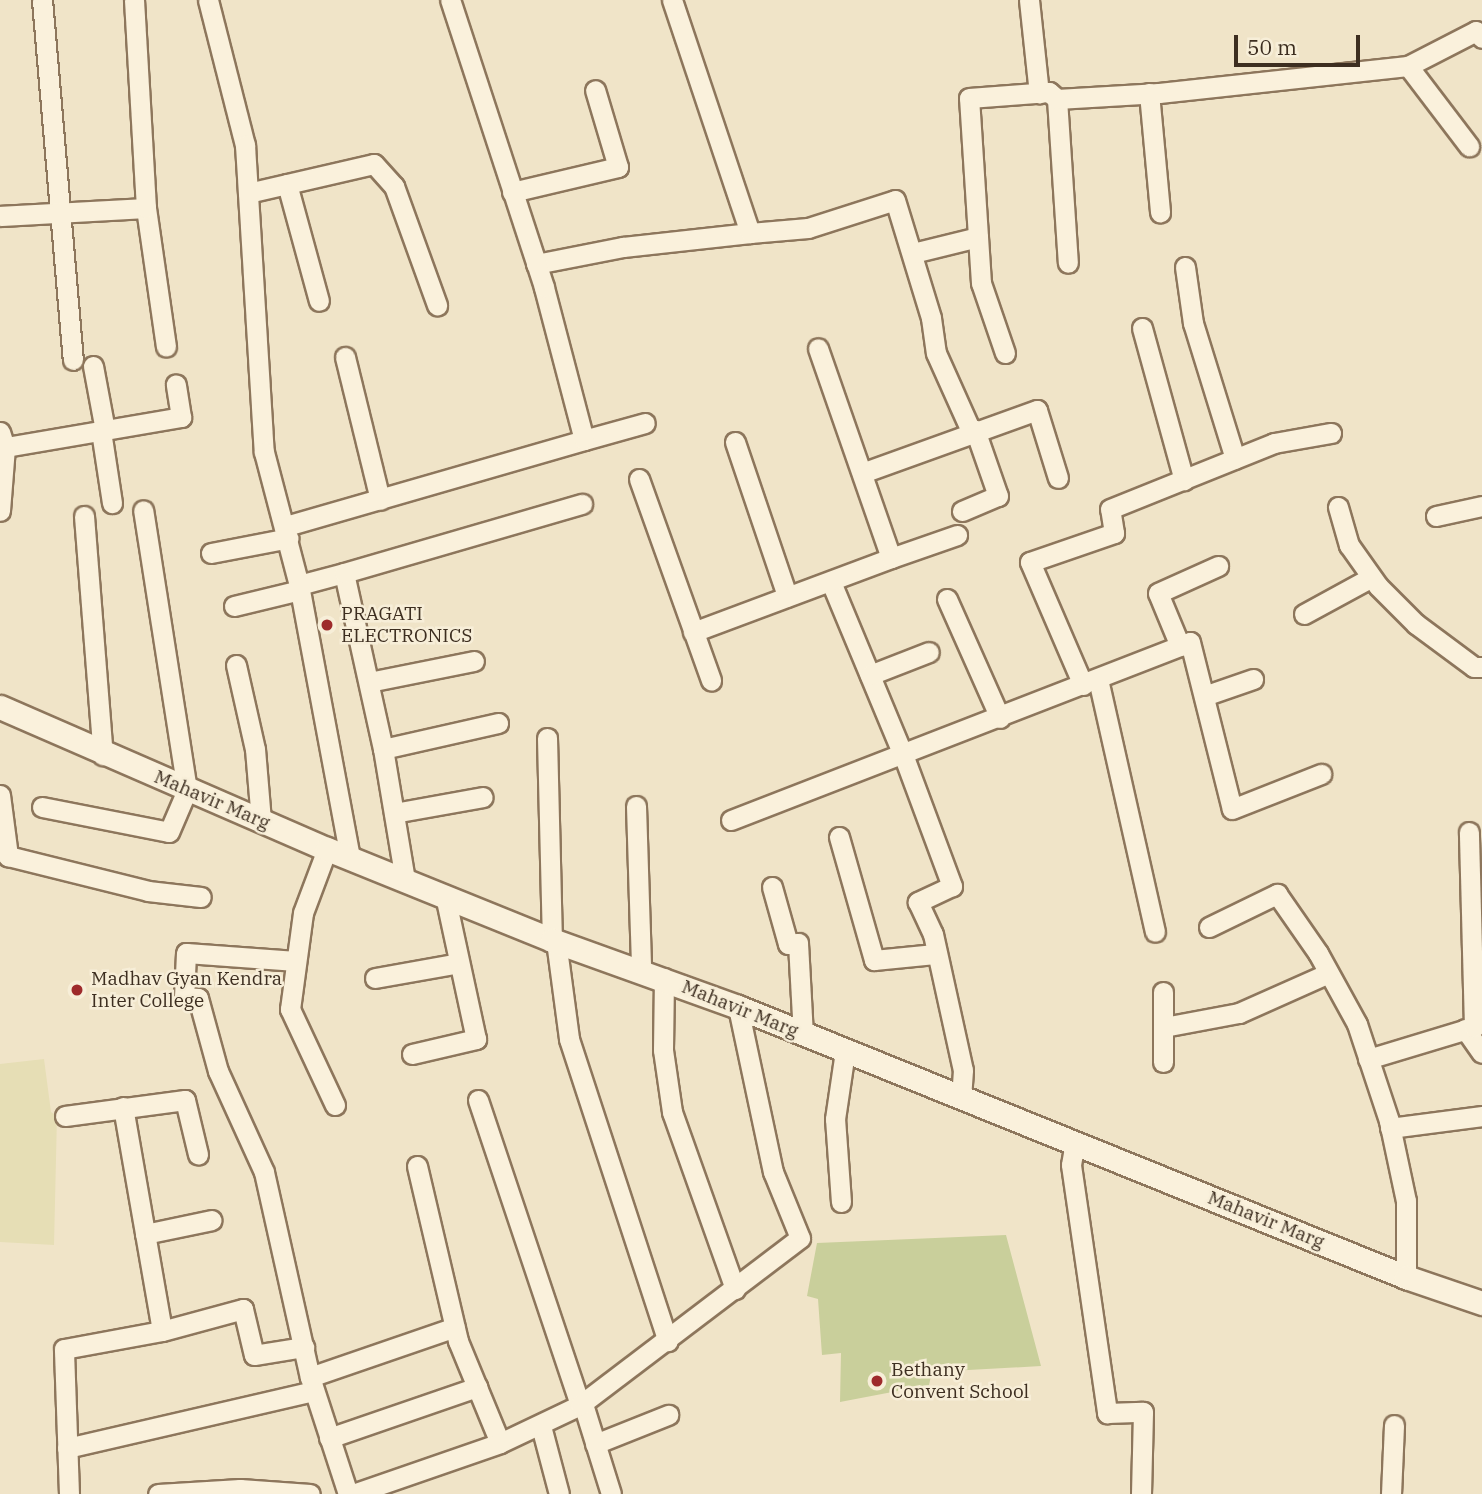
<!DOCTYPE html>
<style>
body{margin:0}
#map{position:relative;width:1482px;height:1494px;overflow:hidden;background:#f0e4c8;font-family:"IBM Plex Serif",serif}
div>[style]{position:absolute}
.farmland>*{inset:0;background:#e6deb5}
.green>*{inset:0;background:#c9cf9b}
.roads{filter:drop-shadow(2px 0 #8d765c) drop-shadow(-2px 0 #8d765c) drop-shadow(0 2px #8d765c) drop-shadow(0 -2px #8d765c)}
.minor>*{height:19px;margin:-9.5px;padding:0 9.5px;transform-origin:9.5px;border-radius:9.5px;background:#faf1dc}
.tertiary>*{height:23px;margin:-11.5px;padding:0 11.5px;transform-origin:11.5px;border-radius:11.5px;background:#faf1dc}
.dots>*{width:19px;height:19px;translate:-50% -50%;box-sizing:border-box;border:4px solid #f7eed8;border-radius:50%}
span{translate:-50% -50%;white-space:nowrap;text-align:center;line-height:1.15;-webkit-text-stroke:5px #f7eed8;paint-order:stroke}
.poi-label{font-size:19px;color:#3d2e20}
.left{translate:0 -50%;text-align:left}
.street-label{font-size:19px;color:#3d2e20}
.scale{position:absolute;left:1234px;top:35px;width:126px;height:32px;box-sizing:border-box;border:4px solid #3d2e20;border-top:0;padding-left:9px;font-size:21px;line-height:24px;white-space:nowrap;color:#3d2e20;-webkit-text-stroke:5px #f7eed8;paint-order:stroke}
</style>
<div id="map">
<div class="farmland">
<i style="clip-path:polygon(44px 1059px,51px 1112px,57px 1116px,54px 1245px,0 1242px,0 1064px)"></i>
</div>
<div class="green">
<i style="clip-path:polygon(1006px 1235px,1041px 1366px,932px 1372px,929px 1385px,840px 1402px,841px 1353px,822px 1355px,818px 1299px,807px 1296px,817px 1243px)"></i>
</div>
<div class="roads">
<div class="minor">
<i style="left:42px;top:0;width:361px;rotate:85.1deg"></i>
<i style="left:208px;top:0;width:150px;rotate:75.7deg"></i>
<i style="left:245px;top:145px;width:308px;rotate:86.5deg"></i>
<i style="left:264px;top:452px;width:138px;rotate:75.3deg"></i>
<i style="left:299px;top:585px;width:278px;rotate:79.4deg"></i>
<i style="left:1029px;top:0;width:94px;rotate:83.9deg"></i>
<i style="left:1408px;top:66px;width:101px;rotate:52.7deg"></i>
<i style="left:1149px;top:93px;width:120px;rotate:84.7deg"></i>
<i style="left:1057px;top:99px;width:164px;rotate:86.2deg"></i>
<i style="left:287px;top:184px;width:121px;rotate:74.7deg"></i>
<i style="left:512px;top:192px;width:109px;rotate:-13.3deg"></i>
<i style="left:618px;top:167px;width:80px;rotate:-106.6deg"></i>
<i style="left:248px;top:193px;width:129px;rotate:-13deg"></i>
<i style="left:374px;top:164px;width:30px;rotate:48deg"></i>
<i style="left:394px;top:186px;width:127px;rotate:70.1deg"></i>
<i style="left:146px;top:208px;width:140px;rotate:81.8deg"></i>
<i style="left:0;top:216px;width:146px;rotate:-3.1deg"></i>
<i style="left:146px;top:208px;width:208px;rotate:-93.3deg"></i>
<i style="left:750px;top:233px;width:58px;rotate:-4.9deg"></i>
<i style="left:808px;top:228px;width:91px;rotate:-17.8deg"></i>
<i style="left:895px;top:200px;width:123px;rotate:73deg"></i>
<i style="left:931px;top:318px;width:35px;rotate:82deg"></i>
<i style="left:936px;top:353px;width:85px;rotate:65.8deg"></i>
<i style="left:913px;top:253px;width:67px;rotate:-13.8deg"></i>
<i style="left:536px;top:264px;width:89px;rotate:-11.1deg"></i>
<i style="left:623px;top:247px;width:128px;rotate:-6.3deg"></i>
<i style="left:750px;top:233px;width:246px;rotate:-108.5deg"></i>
<i style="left:1185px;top:267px;width:57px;rotate:81.9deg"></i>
<i style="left:1193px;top:323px;width:142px;rotate:72.8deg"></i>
<i style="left:1142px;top:328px;width:158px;rotate:74.6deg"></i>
<i style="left:1005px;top:353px;width:74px;rotate:-108.9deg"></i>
<i style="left:981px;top:283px;width:185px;rotate:-93.7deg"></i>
<i style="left:969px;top:98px;width:80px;rotate:-4.3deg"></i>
<i style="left:1049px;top:92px;width:11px;rotate:41deg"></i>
<i style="left:1057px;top:99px;width:102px;rotate:-3.4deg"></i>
<i style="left:1159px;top:93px;width:250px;rotate:-6.2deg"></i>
<i style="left:1408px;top:66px;width:76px;rotate:-27.2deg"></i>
<i style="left:1476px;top:31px;width:9px;rotate:49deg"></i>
<i style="left:345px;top:357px;width:147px;rotate:76.2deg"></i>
<i style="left:93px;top:366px;width:65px;rotate:79.4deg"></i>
<i style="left:101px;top:431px;width:73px;rotate:81.3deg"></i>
<i style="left:0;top:432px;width:16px;rotate:72deg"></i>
<i style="left:5px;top:447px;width:64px;rotate:94.5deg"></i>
<i style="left:584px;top:440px;width:63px;rotate:-15.6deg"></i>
<i style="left:735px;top:442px;width:163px;rotate:71.3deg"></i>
<i style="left:0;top:448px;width:184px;rotate:-9.7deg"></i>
<i style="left:181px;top:417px;width:33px;rotate:-99deg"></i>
<i style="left:862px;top:473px;width:186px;rotate:-19.8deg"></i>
<i style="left:1037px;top:410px;width:71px;rotate:72.8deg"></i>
<i style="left:639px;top:479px;width:214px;rotate:70.3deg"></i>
<i style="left:1338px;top:507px;width:40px;rotate:74deg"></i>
<i style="left:1349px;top:545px;width:50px;rotate:54.7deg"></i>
<i style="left:1378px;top:586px;width:54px;rotate:45deg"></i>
<i style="left:1416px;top:624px;width:72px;rotate:36.6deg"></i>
<i style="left:1474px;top:667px;width:8px"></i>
<i style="left:962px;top:511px;width:39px;rotate:-23deg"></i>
<i style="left:998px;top:496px;width:70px;rotate:-109.2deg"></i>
<i style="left:84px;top:516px;width:240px;rotate:85.5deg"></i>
<i style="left:1436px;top:516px;width:47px;rotate:-12.3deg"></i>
<i style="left:286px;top:526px;width:310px;rotate:-16.1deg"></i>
<i style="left:584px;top:440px;width:158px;rotate:-104.7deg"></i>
<i style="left:544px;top:287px;width:302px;rotate:-108.1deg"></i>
<i style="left:211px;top:553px;width:79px;rotate:-10.9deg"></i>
<i style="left:891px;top:558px;width:70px;rotate:-19.2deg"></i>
<i style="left:831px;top:582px;width:190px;rotate:67.4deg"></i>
<i style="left:904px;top:757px;width:138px;rotate:69.6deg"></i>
<i style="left:952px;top:886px;width:38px;rotate:155deg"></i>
<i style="left:918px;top:902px;width:35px;rotate:65deg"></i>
<i style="left:933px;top:934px;width:139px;rotate:77.6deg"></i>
<i style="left:963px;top:1070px;width:27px;rotate:94deg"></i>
<i style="left:299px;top:585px;width:47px;rotate:-14.9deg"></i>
<i style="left:947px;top:599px;width:130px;rotate:66deg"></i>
<i style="left:234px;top:606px;width:68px;rotate:-13.6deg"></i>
<i style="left:1304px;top:614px;width:75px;rotate:-28.6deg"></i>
<i style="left:693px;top:632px;width:211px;rotate:-20.5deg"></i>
<i style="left:891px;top:558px;width:222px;rotate:-109.2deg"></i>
<i style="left:1180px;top:646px;width:57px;rotate:-112.5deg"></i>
<i style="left:1158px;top:593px;width:66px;rotate:-24.2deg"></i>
<i style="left:236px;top:665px;width:86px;rotate:77.3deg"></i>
<i style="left:255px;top:749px;width:72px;rotate:85.2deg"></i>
<i style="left:870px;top:675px;width:63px;rotate:-21.3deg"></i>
<i style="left:1098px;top:679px;width:259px;rotate:77.3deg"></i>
<i style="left:369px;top:682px;width:107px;rotate:-11.3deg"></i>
<i style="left:1083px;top:685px;width:134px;rotate:-113.3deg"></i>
<i style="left:1030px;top:562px;width:89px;rotate:-19deg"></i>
<i style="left:1114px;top:533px;width:24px;rotate:-99deg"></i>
<i style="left:1110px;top:509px;width:177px;rotate:-21.9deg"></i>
<i style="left:1274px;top:443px;width:58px;rotate:-10deg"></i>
<i style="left:1204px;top:696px;width:52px;rotate:-19.1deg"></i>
<i style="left:547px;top:738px;width:202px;rotate:88.6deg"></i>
<i style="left:383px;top:749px;width:118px;rotate:-12.7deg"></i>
<i style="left:0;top:795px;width:62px;rotate:82.5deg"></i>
<i style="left:8px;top:856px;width:144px;rotate:14deg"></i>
<i style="left:148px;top:891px;width:53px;rotate:6.5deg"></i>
<i style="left:636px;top:806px;width:163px;rotate:88.2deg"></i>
<i style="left:42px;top:807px;width:129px;rotate:11.1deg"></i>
<i style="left:169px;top:832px;width:46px;rotate:-66.8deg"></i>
<i style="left:187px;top:790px;width:283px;rotate:-98.9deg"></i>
<i style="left:394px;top:813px;width:90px;rotate:-10.2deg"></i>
<i style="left:731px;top:820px;width:492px;rotate:-21.2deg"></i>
<i style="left:1190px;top:642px;width:172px;rotate:75.9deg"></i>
<i style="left:1232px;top:809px;width:96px;rotate:-21.5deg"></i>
<i style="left:839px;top:837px;width:128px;rotate:74.1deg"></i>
<i style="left:874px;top:960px;width:61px;rotate:-5.6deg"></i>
<i style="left:327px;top:849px;width:68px;rotate:110.6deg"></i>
<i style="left:303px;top:913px;width:97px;rotate:97.7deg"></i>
<i style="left:290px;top:1009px;width:106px;rotate:64.9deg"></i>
<i style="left:405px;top:880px;width:133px;rotate:-99.5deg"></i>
<i style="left:383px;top:749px;width:180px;rotate:-102.5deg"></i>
<i style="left:344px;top:573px;width:248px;rotate:-16.2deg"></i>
<i style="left:772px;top:887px;width:59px;rotate:74.3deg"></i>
<i style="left:788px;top:944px;width:10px;rotate:-6deg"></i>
<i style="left:798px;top:943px;width:91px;rotate:86.9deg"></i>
<i style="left:1209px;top:927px;width:76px;rotate:-25.9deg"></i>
<i style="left:1277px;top:894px;width:72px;rotate:55.2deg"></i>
<i style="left:1318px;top:953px;width:81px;rotate:61.2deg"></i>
<i style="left:1357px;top:1024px;width:102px;rotate:71.7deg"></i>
<i style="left:1389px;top:1121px;width:82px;rotate:78deg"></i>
<i style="left:1406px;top:1201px;width:76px;rotate:90deg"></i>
<i style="left:556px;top:941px;width:99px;rotate:82.4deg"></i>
<i style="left:569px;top:1039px;width:318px;rotate:71.9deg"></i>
<i style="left:296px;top:961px;width:110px;rotate:-175.8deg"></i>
<i style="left:186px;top:953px;width:44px;rotate:92.6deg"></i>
<i style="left:184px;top:997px;width:14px;rotate:4deg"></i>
<i style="left:198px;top:998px;width:76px;rotate:74.7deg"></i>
<i style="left:218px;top:1071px;width:111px;rotate:65.5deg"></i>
<i style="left:264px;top:1172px;width:210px;rotate:77.4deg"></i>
<i style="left:310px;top:1377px;width:123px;rotate:72deg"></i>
<i style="left:375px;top:978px;width:85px;rotate:-10.1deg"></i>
<i style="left:664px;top:978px;width:72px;rotate:90.8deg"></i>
<i style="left:663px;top:1050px;width:63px;rotate:81.7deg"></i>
<i style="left:672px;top:1112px;width:188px;rotate:70.4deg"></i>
<i style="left:1163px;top:992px;width:70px;rotate:90deg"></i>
<i style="left:1164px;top:1027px;width:76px;rotate:-10.6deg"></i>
<i style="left:1239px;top:1013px;width:98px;rotate:-24deg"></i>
<i style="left:1465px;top:1029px;width:29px;rotate:55deg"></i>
<i style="left:412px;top:1054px;width:66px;rotate:-13.2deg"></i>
<i style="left:476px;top:1039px;width:146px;rotate:-102.2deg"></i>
<i style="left:1368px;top:1059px;width:111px;rotate:-16.8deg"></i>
<i style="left:1474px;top:1027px;width:195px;rotate:-91.5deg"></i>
<i style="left:478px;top:1100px;width:322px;rotate:71.5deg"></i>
<i style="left:123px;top:1107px;width:227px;rotate:80.1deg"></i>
<i style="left:65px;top:1116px;width:121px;rotate:-7.6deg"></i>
<i style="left:185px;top:1100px;width:56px;rotate:76.5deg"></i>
<i style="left:1390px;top:1128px;width:93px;rotate:-7.4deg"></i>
<i style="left:1075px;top:1142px;width:23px;rotate:100deg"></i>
<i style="left:1071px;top:1165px;width:251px;rotate:81.7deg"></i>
<i style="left:1107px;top:1413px;width:36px;rotate:-2deg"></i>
<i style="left:1143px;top:1412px;width:82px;rotate:91.4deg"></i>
<i style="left:417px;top:1166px;width:180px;rotate:76.8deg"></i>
<i style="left:458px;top:1341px;width:110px;rotate:67.6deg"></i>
<i style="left:841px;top:1202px;width:83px;rotate:-94.1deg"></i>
<i style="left:835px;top:1119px;width:69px;rotate:-81.6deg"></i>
<i style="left:145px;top:1234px;width:68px;rotate:-11.8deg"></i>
<i style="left:310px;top:1377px;width:153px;rotate:-19deg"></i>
<i style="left:583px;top:1404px;width:94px;rotate:72.7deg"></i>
<i style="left:541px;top:1426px;width:70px;rotate:75.2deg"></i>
<i style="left:329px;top:1438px;width:157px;rotate:-19deg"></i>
<i style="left:595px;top:1444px;width:79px;rotate:-21.7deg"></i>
<i style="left:67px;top:1448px;width:253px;rotate:-13deg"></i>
<i style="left:69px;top:1494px;width:145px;rotate:-92deg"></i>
<i style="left:64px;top:1349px;width:100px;rotate:-10.4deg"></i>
<i style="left:162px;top:1331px;width:84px;rotate:-15.2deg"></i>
<i style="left:243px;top:1309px;width:47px;rotate:76.6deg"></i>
<i style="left:254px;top:1355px;width:51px;rotate:-9.1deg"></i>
<i style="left:158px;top:1494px;width:82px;rotate:-3.5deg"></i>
<i style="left:240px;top:1489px;width:70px;rotate:4.1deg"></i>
<i style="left:353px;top:1494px;width:156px;rotate:-19.1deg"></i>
<i style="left:500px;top:1443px;width:89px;rotate:-25.4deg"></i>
<i style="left:580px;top:1405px;width:276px;rotate:-37.2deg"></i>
<i style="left:800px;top:1238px;width:71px;rotate:-112.2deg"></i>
<i style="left:773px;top:1172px;width:169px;rotate:-102deg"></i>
<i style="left:1391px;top:1494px;width:69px;rotate:-87.5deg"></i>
</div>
<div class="tertiary">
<i style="left:0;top:707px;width:357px;rotate:23.5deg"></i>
<i style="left:327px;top:849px;width:243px;rotate:22deg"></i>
<i style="left:552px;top:940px;width:198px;rotate:19.8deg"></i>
<i style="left:738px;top:1007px;width:721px;rotate:22.01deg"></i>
<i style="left:1406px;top:1277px;width:80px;rotate:18.9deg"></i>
</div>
</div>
<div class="dots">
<i style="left:327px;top:625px;background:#9e2a2b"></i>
<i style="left:77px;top:990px;background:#9e2a2b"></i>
<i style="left:877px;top:1381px;background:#9e2a2b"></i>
</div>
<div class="poi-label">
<span class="left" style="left:341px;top:625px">PRAGATI<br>ELECTRONICS</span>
<span class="left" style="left:91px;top:990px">Madhav Gyan Kendra<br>Inter College</span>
<span class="left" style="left:891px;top:1381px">Bethany<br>Convent School</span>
</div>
<div class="street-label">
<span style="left:212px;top:800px;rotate:23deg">Mahavir Marg</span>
<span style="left:740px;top:1009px;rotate:22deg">Mahavir Marg</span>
<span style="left:1266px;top:1220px;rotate:22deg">Mahavir Marg</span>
</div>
<div class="scale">50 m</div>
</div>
